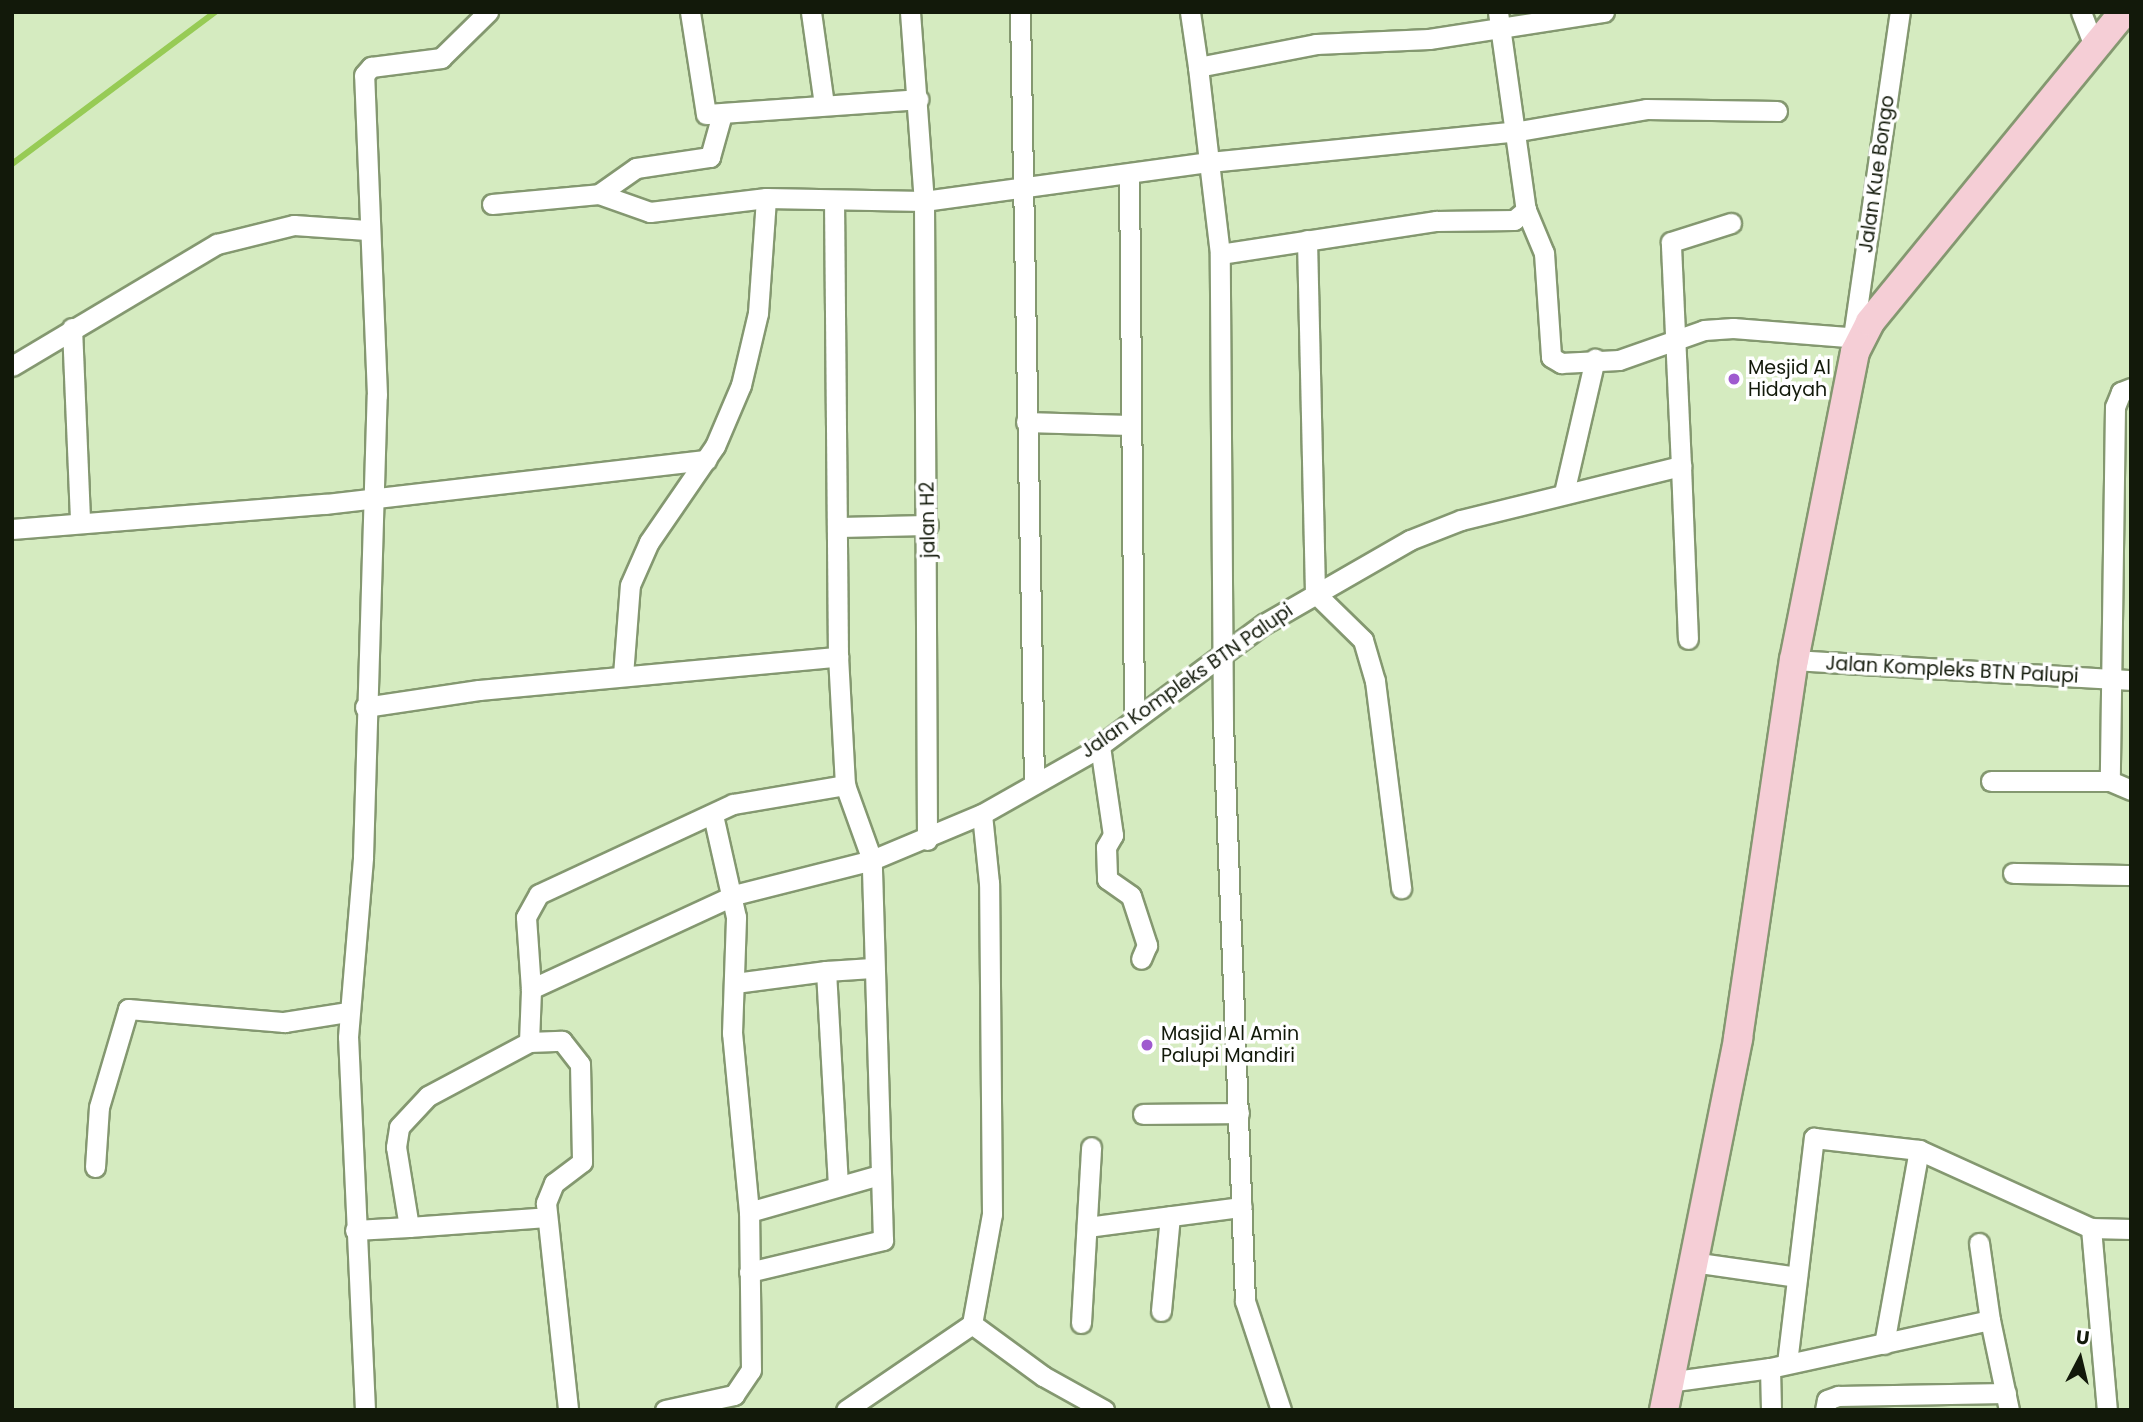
<!DOCTYPE html>
<style>
body{margin:0}
#map{position:relative;width:2143px;height:1422px;overflow:hidden;background:#d5ebc0;font-family:Poppins,sans-serif}
div>[style]{position:absolute}
.stream>*{height:6px;margin:-3px;padding:0 3px;transform-origin:3px;border-radius:3px;background:#97cb55}
.roads{filter:drop-shadow(2px 0 #849870) drop-shadow(-2px 0 #849870) drop-shadow(0 2px #849870) drop-shadow(0 -2px #849870)}
.street>*{height:19px;margin:-9.5px;padding:0 9.5px;transform-origin:9.5px;border-radius:9.5px;background:#fff}
.secondary>*{height:28px;margin:-14px;padding:0 14px;transform-origin:14px;border-radius:14px;background:#f5ced6}
.dots>*{width:19px;height:19px;translate:-50% -50%;box-sizing:border-box;border:4px solid #fff;border-radius:50%}
span{translate:-50% -50%;white-space:nowrap;text-align:center;line-height:1.15;-webkit-text-stroke:7px #fff;paint-order:stroke}
.street-label{font-size:19px;color:#12190a}
.poi-label{font-size:19px;color:#12190a}
.left{translate:0 -50%;text-align:left}
.frame{position:absolute;inset:0;border:14px solid #12190a;pointer-events:none}
.north{position:absolute;left:2045px;top:1324px;width:70px;height:70px;-webkit-text-stroke:5px #fff;paint-order:stroke;rotate:7deg;font-size:19px;font-weight:700;line-height:28px;text-align:center;color:#12190a}
.north::after{content:'';display:block;margin:auto;width:24px;height:32px;background:#12190a;clip-path:polygon(50% 0,100% 100%,50% 72%,0 100%)}
</style>
<div id="map">
<div class="stream">
<i style="left:12px;top:164px;width:254px;rotate:-36.8deg"></i>
</div>
<div class="roads">
<div class="street">
<i style="left:690px;top:12px;width:103px;rotate:81.1deg"></i>
<i style="left:706px;top:114px;width:213px;rotate:-4deg"></i>
<i style="left:811px;top:12px;width:94px;rotate:82deg"></i>
<i style="left:910px;top:12px;width:190px;rotate:85.8deg"></i>
<i style="left:924px;top:201px;width:639px;rotate:89.73deg"></i>
<i style="left:1020px;top:12px;width:771px;rotate:88.96deg"></i>
<i style="left:1190px;top:12px;width:56px;rotate:81.7deg"></i>
<i style="left:1498px;top:12px;width:200px;rotate:82deg"></i>
<i style="left:1526px;top:210px;width:47px;rotate:67.3deg"></i>
<i style="left:1544px;top:253px;width:104px;rotate:86.1deg"></i>
<i style="left:1551px;top:357px;width:12px;rotate:31deg"></i>
<i style="left:1561px;top:363px;width:58px;rotate:-3deg"></i>
<i style="left:1619px;top:360px;width:90px;rotate:-19.4deg"></i>
<i style="left:1704px;top:330px;width:29px;rotate:-4deg"></i>
<i style="left:1733px;top:328px;width:127px;rotate:4.5deg"></i>
<i style="left:2081px;top:12px;width:36px;rotate:69deg"></i>
<i style="left:1129px;top:174px;width:544px;rotate:89.47deg"></i>
<i style="left:599px;top:194px;width:45px;rotate:-35.1deg"></i>
<i style="left:636px;top:168px;width:75px;rotate:-8.5deg"></i>
<i style="left:710px;top:157px;width:45px;rotate:-74.4deg"></i>
<i style="left:492px;top:204px;width:107px;rotate:-5.3deg"></i>
<i style="left:599px;top:194px;width:54px;rotate:19.4deg"></i>
<i style="left:650px;top:212px;width:117px;rotate:-6.9deg"></i>
<i style="left:1307px;top:240px;width:353px;rotate:88.7deg"></i>
<i style="left:1315px;top:593px;width:67px;rotate:44.4deg"></i>
<i style="left:1363px;top:640px;width:43px;rotate:73.7deg"></i>
<i style="left:1375px;top:681px;width:209px;rotate:82.8deg"></i>
<i style="left:1220px;top:254px;width:219px;rotate:-8.7deg"></i>
<i style="left:1436px;top:221px;width:78px;rotate:-0.7deg"></i>
<i style="left:1514px;top:220px;width:16px;rotate:-40deg"></i>
<i style="left:72px;top:328px;width:194px;rotate:87.6deg"></i>
<i style="left:1853px;top:337px;width:328px;rotate:-81.8deg"></i>
<i style="left:12px;top:366px;width:239px;rotate:-30.8deg"></i>
<i style="left:217px;top:244px;width:79px;rotate:-13.9deg"></i>
<i style="left:294px;top:225px;width:73px;rotate:3.9deg"></i>
<i style="left:2131px;top:388px;width:11px;rotate:158deg"></i>
<i style="left:2121px;top:392px;width:16px;rotate:112deg"></i>
<i style="left:2115px;top:407px;width:374px;rotate:90.8deg"></i>
<i style="left:2110px;top:781px;width:23px;rotate:23deg"></i>
<i style="left:1026px;top:422px;width:103px;rotate:1.7deg"></i>
<i style="left:1681px;top:466px;width:224px;rotate:-92.6deg"></i>
<i style="left:1671px;top:242px;width:63px;rotate:-17.6deg"></i>
<i style="left:1564px;top:493px;width:138px;rotate:-77deg"></i>
<i style="left:838px;top:527px;width:90px;rotate:-1.3deg"></i>
<i style="left:12px;top:529px;width:314px;rotate:-4.6deg"></i>
<i style="left:325px;top:504px;width:384px;rotate:-6.6deg"></i>
<i style="left:1794px;top:660px;width:338px;rotate:3.4deg"></i>
<i style="left:623px;top:675px;width:90px;rotate:-85.6deg"></i>
<i style="left:630px;top:585px;width:47px;rotate:-66.2deg"></i>
<i style="left:649px;top:542px;width:116px;rotate:-55.5deg"></i>
<i style="left:715px;top:446px;width:66px;rotate:-66.9deg"></i>
<i style="left:741px;top:385px;width:74px;rotate:-76.7deg"></i>
<i style="left:758px;top:313px;width:115px;rotate:-86deg"></i>
<i style="left:766px;top:198px;width:158px;rotate:1.1deg"></i>
<i style="left:924px;top:201px;width:288px;rotate:-7.8deg"></i>
<i style="left:1209px;top:162px;width:96px;rotate:-96.6deg"></i>
<i style="left:1198px;top:67px;width:120px;rotate:-11deg"></i>
<i style="left:1316px;top:44px;width:113px;rotate:-2.5deg"></i>
<i style="left:1429px;top:39px;width:177px;rotate:-8.8deg"></i>
<i style="left:365px;top:707px;width:115px;rotate:-8.5deg"></i>
<i style="left:479px;top:690px;width:361px;rotate:-5.3deg"></i>
<i style="left:1100px;top:746px;width:90px;rotate:81.7deg"></i>
<i style="left:1113px;top:835px;width:14px;rotate:120deg"></i>
<i style="left:1106px;top:847px;width:32px;rotate:88deg"></i>
<i style="left:1107px;top:879px;width:29px;rotate:35deg"></i>
<i style="left:1131px;top:896px;width:52px;rotate:71.9deg"></i>
<i style="left:1147px;top:945px;width:15px;rotate:113deg"></i>
<i style="left:1991px;top:781px;width:119px"></i>
<i style="left:2013px;top:873px;width:118px;rotate:1deg"></i>
<i style="left:826px;top:971px;width:46px;rotate:-3.7deg"></i>
<i style="left:735px;top:983px;width:92px;rotate:-7.5deg"></i>
<i style="left:826px;top:971px;width:215px;rotate:86.8deg"></i>
<i style="left:531px;top:989px;width:72px;rotate:-94deg"></i>
<i style="left:526px;top:917px;width:26px;rotate:-61deg"></i>
<i style="left:539px;top:894px;width:214px;rotate:-24.9deg"></i>
<i style="left:733px;top:804px;width:114px;rotate:-9.6deg"></i>
<i style="left:529px;top:1042px;width:33px;rotate:-2deg"></i>
<i style="left:562px;top:1041px;width:29px;rotate:52deg"></i>
<i style="left:580px;top:1064px;width:98px;rotate:88.8deg"></i>
<i style="left:582px;top:1162px;width:35px;rotate:143deg"></i>
<i style="left:554px;top:1183px;width:22px;rotate:112deg"></i>
<i style="left:546px;top:1203px;width:208px;rotate:83.9deg"></i>
<i style="left:1143px;top:1114px;width:96px;rotate:-0.6deg"></i>
<i style="left:95px;top:1167px;width:60px;rotate:-86.2deg"></i>
<i style="left:99px;top:1107px;width:102px;rotate:-73.5deg"></i>
<i style="left:128px;top:1009px;width:157px;rotate:4.8deg"></i>
<i style="left:284px;top:1022px;width:65px;rotate:-8.9deg"></i>
<i style="left:749px;top:1212px;width:136px;rotate:-15.8deg"></i>
<i style="left:409px;top:1227px;width:138px;rotate:-4.1deg"></i>
<i style="left:1087px;top:1227px;width:156px;rotate:-7.4deg"></i>
<i style="left:2091px;top:1228px;width:183px;rotate:85deg"></i>
<i style="left:355px;top:1230px;width:54px;rotate:-3.2deg"></i>
<i style="left:409px;top:1227px;width:81px;rotate:-99.2deg"></i>
<i style="left:396px;top:1147px;width:20px;rotate:-81deg"></i>
<i style="left:399px;top:1127px;width:42px;rotate:-46.9deg"></i>
<i style="left:428px;top:1096px;width:115px;rotate:-28.1deg"></i>
<i style="left:529px;top:1042px;width:53px;rotate:-87.8deg"></i>
<i style="left:531px;top:989px;width:224px;rotate:-24.8deg"></i>
<i style="left:734px;top:895px;width:142px;rotate:-14.2deg"></i>
<i style="left:872px;top:860px;width:119px;rotate:-22.7deg"></i>
<i style="left:982px;top:814px;width:124px;rotate:-29.5deg"></i>
<i style="left:1090px;top:753px;width:217px;rotate:-36.6deg"></i>
<i style="left:1264px;top:624px;width:168px;rotate:-29.9deg"></i>
<i style="left:1410px;top:540px;width:55px;rotate:-21.4deg"></i>
<i style="left:1461px;top:520px;width:227px;rotate:-13.8deg"></i>
<i style="left:1681px;top:466px;width:173px;rotate:87.7deg"></i>
<i style="left:1979px;top:1243px;width:78px;rotate:81.9deg"></i>
<i style="left:1692px;top:1262px;width:106px;rotate:8.1deg"></i>
<i style="left:749px;top:1272px;width:138px;rotate:-13.4deg"></i>
<i style="left:883px;top:1240px;width:380px;rotate:-91.7deg"></i>
<i style="left:872px;top:860px;width:80px;rotate:-109.8deg"></i>
<i style="left:845px;top:785px;width:128px;rotate:-93.1deg"></i>
<i style="left:838px;top:657px;width:456px;rotate:-90.5deg"></i>
<i style="left:1161px;top:1311px;width:95px;rotate:-84.6deg"></i>
<i style="left:1081px;top:1323px;width:176px;rotate:-86.7deg"></i>
<i style="left:972px;top:1324px;width:88px;rotate:36.2deg"></i>
<i style="left:1043px;top:1376px;width:70px;rotate:29.1deg"></i>
<i style="left:1884px;top:1344px;width:197px;rotate:-79.8deg"></i>
<i style="left:1787px;top:1363px;width:227px;rotate:-83.2deg"></i>
<i style="left:1814px;top:1138px;width:106px;rotate:6.5deg"></i>
<i style="left:1919px;top:1150px;width:189px;rotate:24.4deg"></i>
<i style="left:2091px;top:1228px;width:40px;rotate:1.4deg"></i>
<i style="left:1770px;top:1368px;width:42px;rotate:88.6deg"></i>
<i style="left:1668px;top:1382px;width:103px;rotate:-7.8deg"></i>
<i style="left:1770px;top:1368px;width:225px;rotate:-12.3deg"></i>
<i style="left:1990px;top:1320px;width:92px;rotate:78.1deg"></i>
<i style="left:365px;top:1410px;width:373px;rotate:-92.6deg"></i>
<i style="left:348px;top:1037px;width:181px;rotate:-85.2deg"></i>
<i style="left:363px;top:857px;width:462px;rotate:-88.3deg"></i>
<i style="left:377px;top:395px;width:320px;rotate:-92.3deg"></i>
<i style="left:364px;top:75px;width:11px;rotate:-49deg"></i>
<i style="left:371px;top:67px;width:71px;rotate:-7.3deg"></i>
<i style="left:441px;top:58px;width:66px;rotate:-44.4deg"></i>
<i style="left:665px;top:1410px;width:71px;rotate:-12.3deg"></i>
<i style="left:734px;top:1395px;width:30px;rotate:-56deg"></i>
<i style="left:751px;top:1370px;width:158px;rotate:-90.7deg"></i>
<i style="left:749px;top:1212px;width:180px;rotate:-95.4deg"></i>
<i style="left:732px;top:1033px;width:116px;rotate:-88deg"></i>
<i style="left:736px;top:917px;width:105px;rotate:-102.7deg"></i>
<i style="left:846px;top:1410px;width:153px;rotate:-34.3deg"></i>
<i style="left:972px;top:1324px;width:112px;rotate:-79.7deg"></i>
<i style="left:992px;top:1214px;width:331px;rotate:-90.5deg"></i>
<i style="left:989px;top:883px;width:69px;rotate:-95.8deg"></i>
<i style="left:1281px;top:1410px;width:115px;rotate:-108.3deg"></i>
<i style="left:1245px;top:1301px;width:578px;rotate:-92.18deg"></i>
<i style="left:1223px;top:723px;width:469px;rotate:-90.4deg"></i>
<i style="left:1220px;top:254px;width:93px;rotate:-96.8deg"></i>
<i style="left:1209px;top:162px;width:312px;rotate:-5.7deg"></i>
<i style="left:1519px;top:131px;width:129px;rotate:-9.8deg"></i>
<i style="left:1646px;top:109px;width:131px;rotate:0.9deg"></i>
<i style="left:1825px;top:1410px;width:10px;rotate:-79deg"></i>
<i style="left:1827px;top:1400px;width:12px;rotate:-20deg"></i>
<i style="left:1838px;top:1396px;width:168px;rotate:-1deg"></i>
</div>
<div class="secondary">
<i style="left:1664px;top:1410px;width:379px;rotate:-78.7deg"></i>
<i style="left:1738px;top:1038px;width:382px;rotate:-81.6deg"></i>
<i style="left:1794px;top:660px;width:314px;rotate:-78.8deg"></i>
<i style="left:1855px;top:352px;width:34px;rotate:-63deg"></i>
<i style="left:1870px;top:322px;width:401px;rotate:-50.7deg"></i>
</div>
</div>
<div class="dots">
<i style="left:1734px;top:379px;background:#9f5acf"></i>
<i style="left:1147px;top:1045px;background:#9f5acf"></i>
</div>
<div class="street-label">
<span style="left:1877px;top:174px;rotate:-82deg">Jalan Kue Bongo</span>
<span style="left:928px;top:520px;rotate:-91deg">jalan H2</span>
<span style="left:1952px;top:670px;rotate:3deg">Jalan Kompleks BTN Palupi</span>
<span style="left:1187px;top:681px;rotate:-35deg">Jalan Kompleks BTN Palupi</span>
</div>
<div class="poi-label">
<span class="left" style="left:1748px;top:379px">Mesjid Al<br>Hidayah</span>
<span class="left" style="left:1161px;top:1045px">Masjid Al Amin<br>Palupi Mandiri</span>
</div>
<div class="frame"></div>
<div class="north">U</div>
</div>
